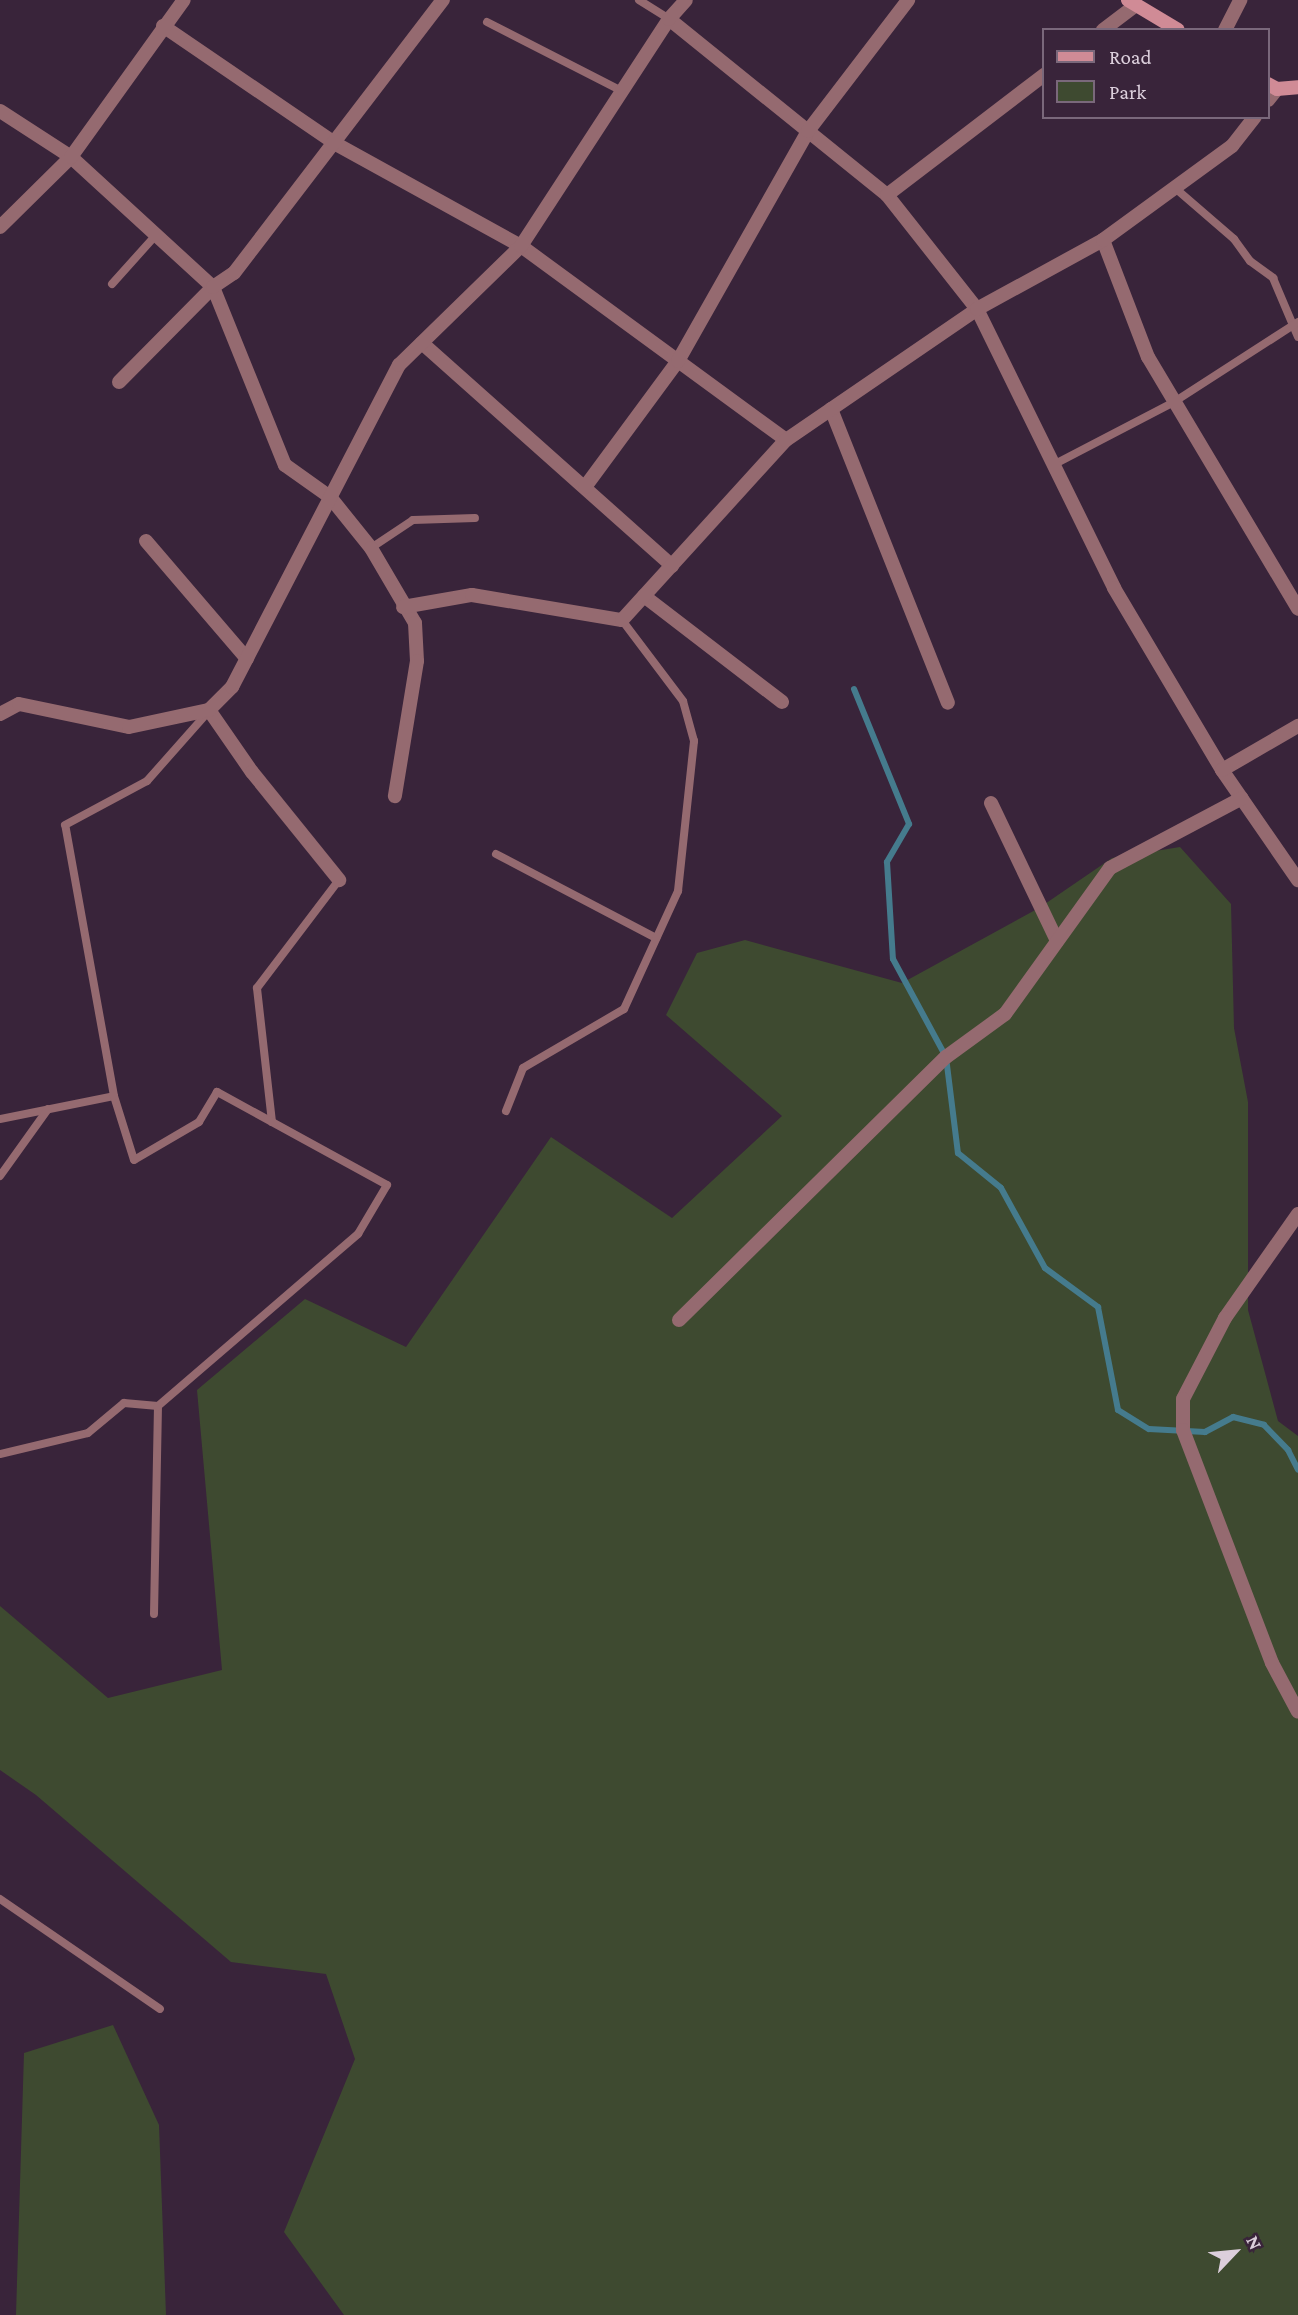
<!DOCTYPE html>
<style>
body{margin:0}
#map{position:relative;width:1298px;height:2315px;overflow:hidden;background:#39243a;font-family:"Crimson Pro",serif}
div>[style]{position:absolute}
.green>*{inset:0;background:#3e4a30}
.stream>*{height:6px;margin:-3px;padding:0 3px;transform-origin:3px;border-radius:3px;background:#457b8d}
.lane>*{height:8px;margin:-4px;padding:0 4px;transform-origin:4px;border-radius:4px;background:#956a70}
.street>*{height:14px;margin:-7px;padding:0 7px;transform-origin:7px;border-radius:7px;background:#956a70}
.secondary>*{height:14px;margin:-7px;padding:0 7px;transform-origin:7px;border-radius:7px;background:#d08b96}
span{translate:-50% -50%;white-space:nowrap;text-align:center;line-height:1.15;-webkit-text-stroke:5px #39243a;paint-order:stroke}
.legend{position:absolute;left:1042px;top:28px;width:228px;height:91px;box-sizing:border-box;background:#39243a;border:2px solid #7a687b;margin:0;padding:9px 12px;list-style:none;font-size:21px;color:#dccfdc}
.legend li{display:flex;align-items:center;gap:14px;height:35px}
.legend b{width:35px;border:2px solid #7a687b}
.north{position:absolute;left:1200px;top:2217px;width:70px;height:70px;-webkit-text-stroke:5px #39243a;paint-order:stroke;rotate:64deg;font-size:19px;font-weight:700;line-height:28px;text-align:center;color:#dccfdc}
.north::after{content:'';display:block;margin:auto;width:24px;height:32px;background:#dccfdc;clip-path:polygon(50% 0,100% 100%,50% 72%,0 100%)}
</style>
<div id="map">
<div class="green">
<i style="clip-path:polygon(1180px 847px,1231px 904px,1234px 1028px,1248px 1102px,1248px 1310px,1278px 1421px,1298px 1436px,1298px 2315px,344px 2315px,284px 2232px,355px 2059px,326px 1974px,231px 1962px,36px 1795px,0 1770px,0 1606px,108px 1698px,222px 1670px,197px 1390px,305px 1299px,406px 1347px,551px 1137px,672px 1218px,782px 1116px,666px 1015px,697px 953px,745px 940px,902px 983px,1039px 908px,1112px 858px)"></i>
<i style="clip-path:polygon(113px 2025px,159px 2125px,166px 2315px,16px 2315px,24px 2053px)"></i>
</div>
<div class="stream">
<i style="left:854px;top:689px;width:146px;rotate:67.8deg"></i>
<i style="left:909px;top:824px;width:44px;rotate:120.1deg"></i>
<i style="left:887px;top:862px;width:97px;rotate:86.5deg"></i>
<i style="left:893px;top:959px;width:111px;rotate:61.6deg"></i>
<i style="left:946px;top:1057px;width:97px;rotate:82.9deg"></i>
<i style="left:958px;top:1153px;width:55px;rotate:39.1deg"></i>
<i style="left:1001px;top:1188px;width:91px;rotate:61.2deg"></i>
<i style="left:1045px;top:1268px;width:66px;rotate:36.3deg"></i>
<i style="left:1098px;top:1307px;width:105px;rotate:79deg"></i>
<i style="left:1118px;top:1410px;width:36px;rotate:32deg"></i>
<i style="left:1149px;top:1429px;width:56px;rotate:3.1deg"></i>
<i style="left:1205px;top:1432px;width:32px;rotate:-28deg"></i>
<i style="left:1233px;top:1417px;width:32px;rotate:14deg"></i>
<i style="left:1264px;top:1425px;width:35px;rotate:46deg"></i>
<i style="left:1288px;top:1450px;width:22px;rotate:63deg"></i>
</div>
<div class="lane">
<i style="left:639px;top:0;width:36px;rotate:32deg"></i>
<i style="left:487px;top:22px;width:152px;rotate:27.1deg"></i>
<i style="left:1175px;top:188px;width:78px;rotate:40.8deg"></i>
<i style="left:1234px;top:239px;width:27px;rotate:54deg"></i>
<i style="left:1250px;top:261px;width:29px;rotate:36deg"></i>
<i style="left:1273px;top:278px;width:64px;rotate:67deg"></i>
<i style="left:112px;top:284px;width:66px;rotate:-48.1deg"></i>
<i style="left:1053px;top:465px;width:136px;rotate:-27.5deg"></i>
<i style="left:1174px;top:402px;width:148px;rotate:-32.8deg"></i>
<i style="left:371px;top:548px;width:50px;rotate:-33.7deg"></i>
<i style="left:413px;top:520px;width:62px;rotate:-1.8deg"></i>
<i style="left:496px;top:854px;width:181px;rotate:27.7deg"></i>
<i style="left:506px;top:1111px;width:46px;rotate:-68.4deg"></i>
<i style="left:523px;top:1068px;width:117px;rotate:-30.3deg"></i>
<i style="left:624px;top:1009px;width:130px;rotate:-65.4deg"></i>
<i style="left:678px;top:891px;width:151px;rotate:-83.9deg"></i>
<i style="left:694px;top:741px;width:41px;rotate:-105.4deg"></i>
<i style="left:683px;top:701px;width:101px;rotate:-127deg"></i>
<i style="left:0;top:1119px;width:116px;rotate:-11.4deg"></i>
<i style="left:272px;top:1122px;width:135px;rotate:-96.4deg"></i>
<i style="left:257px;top:988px;width:136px;rotate:-52.8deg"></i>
<i style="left:0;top:1176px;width:82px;rotate:-54.4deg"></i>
<i style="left:0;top:1454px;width:90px;rotate:-13.4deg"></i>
<i style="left:88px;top:1433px;width:47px;rotate:-39.8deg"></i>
<i style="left:124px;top:1403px;width:34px;rotate:5deg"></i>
<i style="left:154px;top:1614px;width:208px;rotate:-88.9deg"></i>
<i style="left:158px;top:1406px;width:264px;rotate:-40.7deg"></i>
<i style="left:358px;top:1234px;width:57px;rotate:-59.4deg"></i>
<i style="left:387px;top:1185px;width:194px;rotate:-151.3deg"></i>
<i style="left:217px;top:1092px;width:35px;rotate:121deg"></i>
<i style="left:199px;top:1122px;width:75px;rotate:149.7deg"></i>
<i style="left:134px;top:1160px;width:67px;rotate:-107.4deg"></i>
<i style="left:114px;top:1096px;width:275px;rotate:-100.2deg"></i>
<i style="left:65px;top:825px;width:93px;rotate:-28.2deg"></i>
<i style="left:147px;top:781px;width:94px;rotate:-48.5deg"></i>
<i style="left:0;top:1899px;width:194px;rotate:34.5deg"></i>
</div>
<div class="street">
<i style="left:669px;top:19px;width:280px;rotate:38.9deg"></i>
<i style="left:887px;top:195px;width:145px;rotate:51.7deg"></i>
<i style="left:977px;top:309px;width:311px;rotate:63.8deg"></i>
<i style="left:1114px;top:588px;width:212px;rotate:59.3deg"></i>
<i style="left:1222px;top:770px;width:134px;rotate:55.4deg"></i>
<i style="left:163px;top:26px;width:209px;rotate:34.3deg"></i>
<i style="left:336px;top:144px;width:211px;rotate:28.9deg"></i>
<i style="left:521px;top:246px;width:328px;rotate:36.2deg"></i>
<i style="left:1103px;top:30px;width:41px;rotate:-37.1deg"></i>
<i style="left:1225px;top:30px;width:34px;rotate:-63deg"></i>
<i style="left:1268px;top:100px;width:14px;rotate:-51deg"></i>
<i style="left:0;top:111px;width:85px;rotate:32.9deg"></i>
<i style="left:71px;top:157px;width:193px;rotate:42.5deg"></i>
<i style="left:213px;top:287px;width:192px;rotate:68deg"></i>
<i style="left:285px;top:465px;width:55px;rotate:35.4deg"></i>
<i style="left:330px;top:497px;width:65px;rotate:51.2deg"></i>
<i style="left:371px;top:548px;width:87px;rotate:59.6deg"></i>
<i style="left:415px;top:623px;width:38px;rotate:87deg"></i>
<i style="left:417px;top:661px;width:137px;rotate:99.3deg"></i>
<i style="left:887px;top:195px;width:198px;rotate:-37.4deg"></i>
<i style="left:0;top:227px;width:100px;rotate:-44.6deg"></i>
<i style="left:71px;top:157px;width:193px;rotate:-54.3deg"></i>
<i style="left:1103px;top:240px;width:125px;rotate:69deg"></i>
<i style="left:1148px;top:357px;width:293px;rotate:59.2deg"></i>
<i style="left:422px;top:343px;width:335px;rotate:41.7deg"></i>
<i style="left:119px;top:382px;width:134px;rotate:-45.3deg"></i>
<i style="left:213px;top:287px;width:25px;rotate:-34deg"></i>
<i style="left:234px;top:273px;width:344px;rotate:-52.6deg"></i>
<i style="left:831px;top:409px;width:316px;rotate:68.3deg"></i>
<i style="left:585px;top:487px;width:157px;rotate:-53.6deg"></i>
<i style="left:678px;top:361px;width:264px;rotate:-60.5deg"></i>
<i style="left:808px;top:131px;width:165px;rotate:-52.6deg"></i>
<i style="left:146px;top:541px;width:155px;rotate:49.4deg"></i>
<i style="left:644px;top:596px;width:174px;rotate:37.5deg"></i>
<i style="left:403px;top:607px;width:70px;rotate:-9.9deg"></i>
<i style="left:472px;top:595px;width:152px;rotate:9.5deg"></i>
<i style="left:622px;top:620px;width:244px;rotate:-47.7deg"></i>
<i style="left:786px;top:440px;width:232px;rotate:-34.4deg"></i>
<i style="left:977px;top:309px;width:144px;rotate:-28.7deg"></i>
<i style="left:1103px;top:240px;width:160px;rotate:-36.1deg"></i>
<i style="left:1232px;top:146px;width:37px;rotate:-52deg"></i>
<i style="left:209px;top:710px;width:75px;rotate:55.3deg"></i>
<i style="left:252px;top:772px;width:139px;rotate:51.1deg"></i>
<i style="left:0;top:714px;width:21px;rotate:-28deg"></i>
<i style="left:19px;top:704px;width:112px;rotate:11.8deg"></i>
<i style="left:129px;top:727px;width:82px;rotate:-12deg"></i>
<i style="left:209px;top:710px;width:33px;rotate:-45deg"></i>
<i style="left:232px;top:687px;width:363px;rotate:-62.6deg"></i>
<i style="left:399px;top:365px;width:170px;rotate:-44.3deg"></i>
<i style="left:521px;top:246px;width:271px;rotate:-56.9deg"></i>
<i style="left:669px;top:19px;width:25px;rotate:-48deg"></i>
<i style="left:1222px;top:770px;width:88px;rotate:-30.1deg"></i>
<i style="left:991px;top:803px;width:153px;rotate:64.4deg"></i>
<i style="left:1298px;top:1214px;width:127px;rotate:125.1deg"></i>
<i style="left:1225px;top:1318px;width:91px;rotate:117.4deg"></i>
<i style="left:1183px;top:1399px;width:31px;rotate:90deg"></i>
<i style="left:1183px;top:1430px;width:249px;rotate:69.1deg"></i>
<i style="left:1272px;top:1663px;width:55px;rotate:62deg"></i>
<i style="left:679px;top:1320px;width:375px;rotate:-44.6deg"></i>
<i style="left:946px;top:1057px;width:73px;rotate:-36.1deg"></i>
<i style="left:1005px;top:1014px;width:180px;rotate:-54.3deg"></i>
<i style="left:1110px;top:868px;width:149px;rotate:-27.9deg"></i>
</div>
<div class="secondary">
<i style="left:1128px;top:0;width:58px;rotate:31deg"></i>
<i style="left:1268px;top:84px;width:10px;rotate:29deg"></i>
<i style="left:1277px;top:89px;width:21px;rotate:-5deg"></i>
</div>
<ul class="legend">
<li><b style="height:9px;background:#d08b96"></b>Road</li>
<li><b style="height:19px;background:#3e4a30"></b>Park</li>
</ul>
<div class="north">N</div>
</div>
